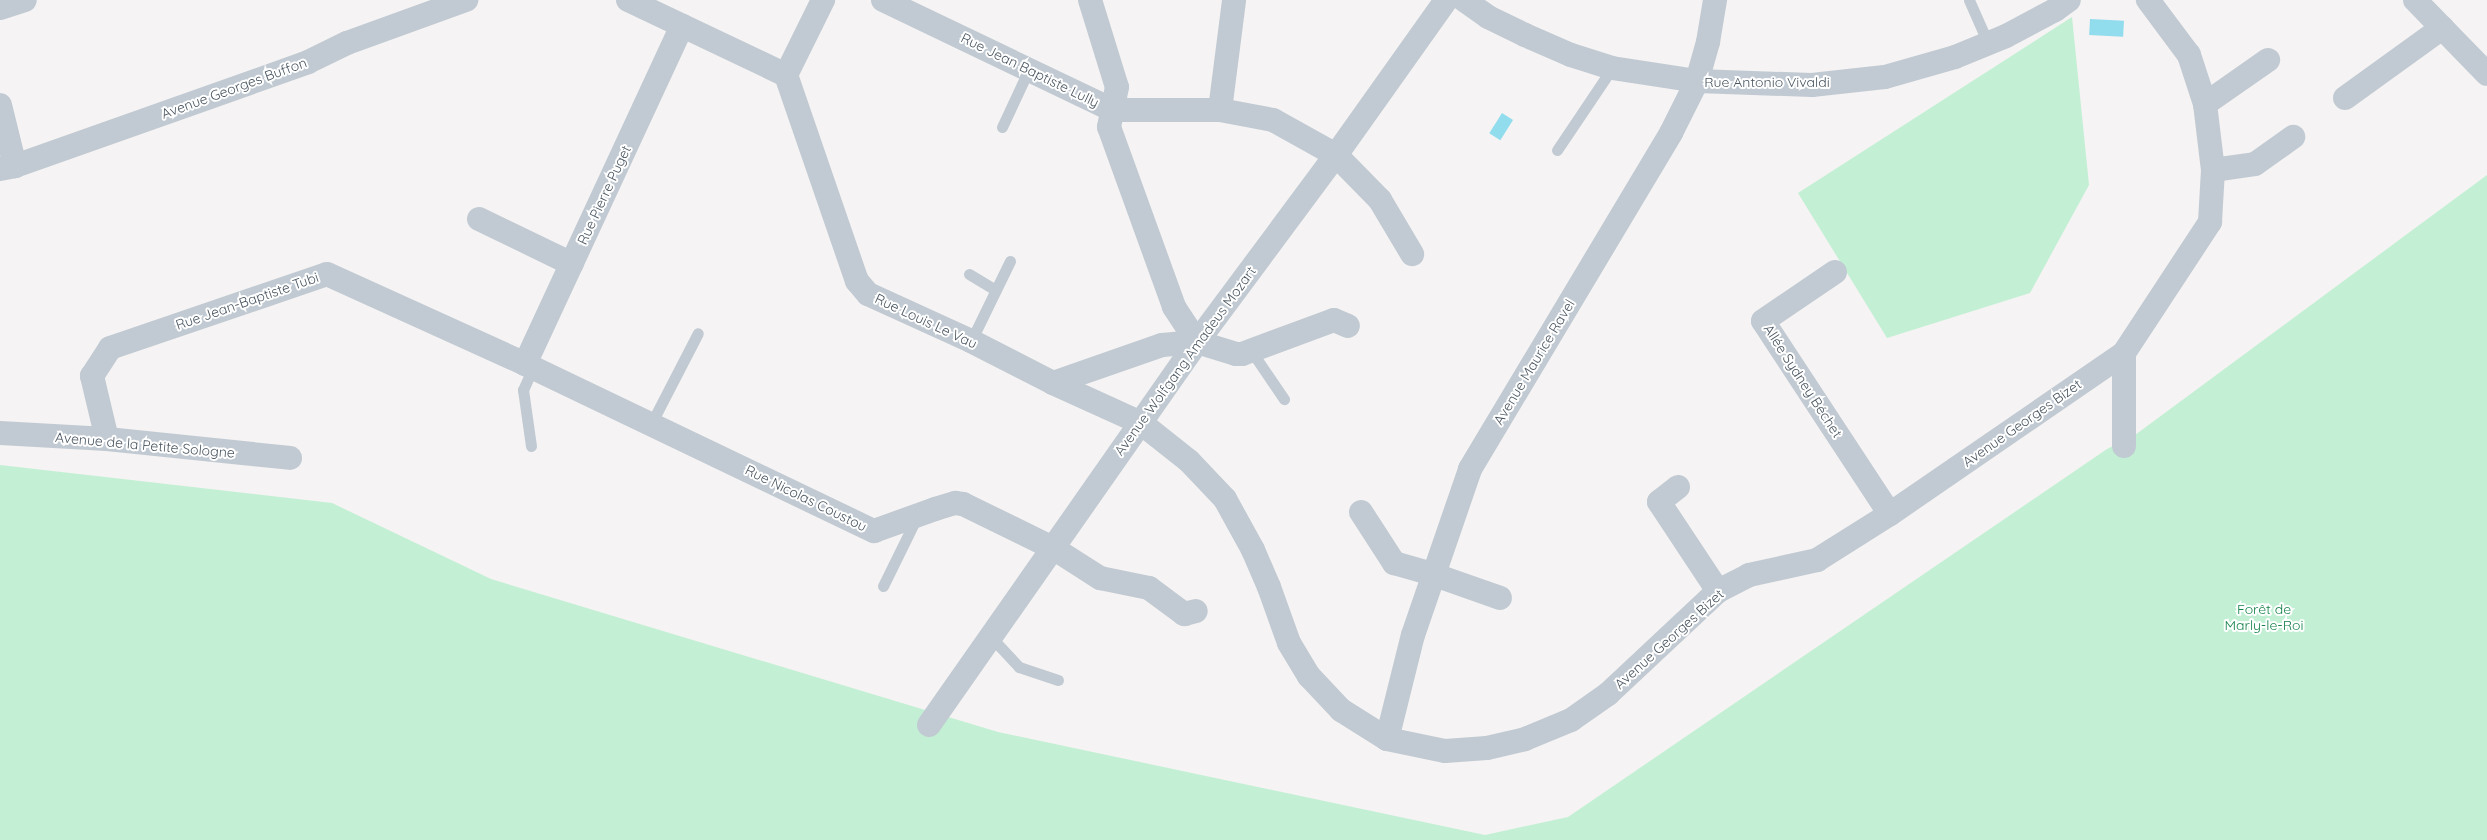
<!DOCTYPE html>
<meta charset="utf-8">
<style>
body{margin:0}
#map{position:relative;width:2487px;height:840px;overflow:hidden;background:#f5f3f3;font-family:Quicksand,sans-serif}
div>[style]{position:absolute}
.green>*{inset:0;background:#c3f0d4}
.water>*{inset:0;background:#91dced;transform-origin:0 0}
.service>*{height:11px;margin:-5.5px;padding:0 5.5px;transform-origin:5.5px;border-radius:5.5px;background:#c1cad2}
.minor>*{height:24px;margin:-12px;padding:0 12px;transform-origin:12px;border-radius:12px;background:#c1cad2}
span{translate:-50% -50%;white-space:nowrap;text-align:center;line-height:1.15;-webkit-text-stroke:4px #fff;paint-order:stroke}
.street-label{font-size:14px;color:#4a5661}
.park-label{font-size:14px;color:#18844c}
</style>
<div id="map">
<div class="green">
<i style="clip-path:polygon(2072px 17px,2089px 185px,2030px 293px,1887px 338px,1798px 193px)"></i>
<i style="clip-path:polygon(2487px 175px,2487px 840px,0 840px,0 465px,332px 503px,491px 579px,998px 732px,1485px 835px,1568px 817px,2107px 449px,2135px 435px)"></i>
</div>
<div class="water">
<i style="left:2090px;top:19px;width:34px;height:16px;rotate:3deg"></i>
<i style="left:1502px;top:113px;width:13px;height:24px;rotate:32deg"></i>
</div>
<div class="service">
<i style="left:1969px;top:0;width:47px;rotate:66.2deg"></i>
<i style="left:1002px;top:127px;width:64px;rotate:-65deg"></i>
<i style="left:1557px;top:150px;width:99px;rotate:-56.1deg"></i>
<i style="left:969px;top:274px;width:29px;rotate:31deg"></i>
<i style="left:971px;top:341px;width:89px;rotate:-64deg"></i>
<i style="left:1252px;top:352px;width:57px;rotate:55.8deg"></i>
<i style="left:651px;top:424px;width:102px;rotate:-62.7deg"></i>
<i style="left:531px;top:446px;width:57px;rotate:-98.1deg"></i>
<i style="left:523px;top:390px;width:24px;rotate:-66deg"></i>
<i style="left:883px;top:586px;width:77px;rotate:-63.8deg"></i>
<i style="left:991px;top:637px;width:41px;rotate:47deg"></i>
<i style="left:1019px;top:667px;width:41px;rotate:18.4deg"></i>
</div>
<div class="minor">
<i style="left:628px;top:0;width:175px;rotate:25.4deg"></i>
<i style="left:786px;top:75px;width:84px;rotate:-63.7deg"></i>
<i style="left:883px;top:0;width:255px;rotate:25.6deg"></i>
<i style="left:1113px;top:110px;width:107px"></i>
<i style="left:1220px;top:110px;width:54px;rotate:10.7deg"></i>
<i style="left:1273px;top:120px;width:72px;rotate:29.1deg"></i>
<i style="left:1336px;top:155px;width:63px;rotate:45.6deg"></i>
<i style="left:1380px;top:200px;width:63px;rotate:59.3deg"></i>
<i style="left:1090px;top:0;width:91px;rotate:72.8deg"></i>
<i style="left:1117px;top:87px;width:41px;rotate:101.3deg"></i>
<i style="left:1109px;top:127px;width:191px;rotate:70.1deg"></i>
<i style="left:1174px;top:307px;width:42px;rotate:56.7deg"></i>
<i style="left:1464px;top:0;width:29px;rotate:35deg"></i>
<i style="left:1488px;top:17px;width:41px;rotate:25.9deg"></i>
<i style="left:1525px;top:35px;width:50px;rotate:23.5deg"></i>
<i style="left:1571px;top:55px;width:43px;rotate:17.6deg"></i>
<i style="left:1612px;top:68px;width:86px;rotate:8.7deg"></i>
<i style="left:1697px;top:81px;width:115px;rotate:2deg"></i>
<i style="left:1812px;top:85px;width:73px;rotate:-6.3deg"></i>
<i style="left:1885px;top:77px;width:73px;rotate:-15.9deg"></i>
<i style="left:1955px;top:57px;width:55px;rotate:-22.4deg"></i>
<i style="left:2006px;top:36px;width:55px;rotate:-28deg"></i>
<i style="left:2055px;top:10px;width:17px;rotate:-36deg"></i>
<i style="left:2415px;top:0;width:103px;rotate:45.8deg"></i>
<i style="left:0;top:8px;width:26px;rotate:-18deg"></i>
<i style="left:786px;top:75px;width:218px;rotate:71deg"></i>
<i style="left:857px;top:281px;width:17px;rotate:50deg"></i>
<i style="left:868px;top:294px;width:113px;rotate:24.5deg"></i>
<i style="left:971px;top:341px;width:92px;rotate:27.1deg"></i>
<i style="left:1053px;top:383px;width:97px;rotate:24.4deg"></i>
<i style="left:1141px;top:423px;width:61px;rotate:38.4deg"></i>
<i style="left:1189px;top:461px;width:52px;rotate:46.5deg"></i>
<i style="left:1225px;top:499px;width:58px;rotate:61.2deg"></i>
<i style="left:1253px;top:550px;width:40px;rotate:66.6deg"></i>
<i style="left:1269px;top:587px;width:59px;rotate:70.3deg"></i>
<i style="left:1289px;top:643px;width:39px;rotate:59deg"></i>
<i style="left:1309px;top:676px;width:47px;rotate:46.7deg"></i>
<i style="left:1341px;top:710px;width:54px;rotate:32.2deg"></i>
<i style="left:1387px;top:739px;width:59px;rotate:11.7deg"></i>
<i style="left:1445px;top:751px;width:42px;rotate:-4.1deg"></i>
<i style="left:1487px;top:748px;width:39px;rotate:-13deg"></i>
<i style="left:1525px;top:739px;width:50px;rotate:-22.4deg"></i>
<i style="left:1571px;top:720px;width:45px;rotate:-35.1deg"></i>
<i style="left:1608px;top:694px;width:151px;rotate:-43.1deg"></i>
<i style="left:1718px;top:591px;width:35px;rotate:-27deg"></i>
<i style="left:1749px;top:575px;width:70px;rotate:-12.4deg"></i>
<i style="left:1817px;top:560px;width:86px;rotate:-32.2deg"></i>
<i style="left:1890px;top:514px;width:284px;rotate:-34.5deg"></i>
<i style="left:2124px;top:353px;width:157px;rotate:-56.7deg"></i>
<i style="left:2210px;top:222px;width:52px;rotate:-86.7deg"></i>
<i style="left:2213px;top:170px;width:66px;rotate:-96.9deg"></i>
<i style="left:2205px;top:104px;width:52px;rotate:-108.1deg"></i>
<i style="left:2189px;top:55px;width:69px;rotate:-126.7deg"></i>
<i style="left:2345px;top:98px;width:120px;rotate:-35.8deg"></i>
<i style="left:2205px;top:104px;width:77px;rotate:-34.9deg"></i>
<i style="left:0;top:105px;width:63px;rotate:76.2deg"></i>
<i style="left:1220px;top:110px;width:111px;rotate:-82.7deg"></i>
<i style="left:0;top:169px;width:15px;rotate:-11deg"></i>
<i style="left:15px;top:166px;width:311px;rotate:-19.5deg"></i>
<i style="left:308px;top:62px;width:43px;rotate:-26deg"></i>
<i style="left:347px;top:43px;width:127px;rotate:-19.9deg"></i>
<i style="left:2213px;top:170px;width:42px;rotate:-8.1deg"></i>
<i style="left:2255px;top:164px;width:47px;rotate:-35.4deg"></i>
<i style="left:479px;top:219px;width:103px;rotate:25.8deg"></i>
<i style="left:1835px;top:272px;width:87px;rotate:145.8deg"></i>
<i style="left:1763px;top:321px;width:231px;rotate:56.7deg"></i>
<i style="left:525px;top:364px;width:373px;rotate:-65.1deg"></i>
<i style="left:1053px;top:383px;width:115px;rotate:-19.2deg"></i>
<i style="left:1162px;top:345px;width:35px;rotate:-5deg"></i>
<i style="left:1197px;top:342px;width:41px;rotate:17.1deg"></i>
<i style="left:1236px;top:354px;width:6px"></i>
<i style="left:1242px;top:354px;width:98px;rotate:-20.3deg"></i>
<i style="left:1334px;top:320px;width:15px;rotate:23deg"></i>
<i style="left:0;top:433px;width:107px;rotate:3.2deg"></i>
<i style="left:107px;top:439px;width:184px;rotate:5.9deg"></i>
<i style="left:107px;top:439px;width:65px;rotate:-103.4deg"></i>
<i style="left:92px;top:376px;width:33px;rotate:-57deg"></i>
<i style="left:110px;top:348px;width:229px;rotate:-18.8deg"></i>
<i style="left:327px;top:274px;width:217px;rotate:24.4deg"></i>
<i style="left:525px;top:364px;width:387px;rotate:25.6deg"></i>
<i style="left:874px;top:531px;width:65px;rotate:-19.8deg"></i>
<i style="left:935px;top:509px;width:21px;rotate:-17deg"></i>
<i style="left:955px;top:503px;width:8px;rotate:7deg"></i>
<i style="left:963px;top:504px;width:100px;rotate:26.1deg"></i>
<i style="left:1053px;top:548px;width:56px;rotate:32.6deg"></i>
<i style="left:1100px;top:578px;width:50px;rotate:11.5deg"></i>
<i style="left:1149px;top:588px;width:44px;rotate:36.6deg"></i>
<i style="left:1184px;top:614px;width:12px;rotate:-14deg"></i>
<i style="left:2124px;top:446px;width:93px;rotate:-90deg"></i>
<i style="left:1678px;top:487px;width:24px;rotate:142deg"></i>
<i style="left:1659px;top:502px;width:107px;rotate:56.5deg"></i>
<i style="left:1361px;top:512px;width:61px;rotate:57.1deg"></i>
<i style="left:1394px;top:563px;width:40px;rotate:16deg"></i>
<i style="left:1432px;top:574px;width:72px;rotate:19.4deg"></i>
<i style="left:929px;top:725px;width:467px;rotate:-55deg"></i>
<i style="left:1197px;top:342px;width:233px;rotate:-53.4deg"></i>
<i style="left:1336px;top:155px;width:190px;rotate:-54.6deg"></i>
<i style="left:1387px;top:739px;width:107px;rotate:-76deg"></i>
<i style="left:1413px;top:635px;width:176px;rotate:-71deg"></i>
<i style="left:1470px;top:469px;width:392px;rotate:-59.1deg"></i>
<i style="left:1671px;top:133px;width:58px;rotate:-63.4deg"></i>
<i style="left:1697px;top:81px;width:41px;rotate:-74.2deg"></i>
<i style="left:1708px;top:42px;width:43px;rotate:-80.5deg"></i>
</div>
<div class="street-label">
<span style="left:1030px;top:70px;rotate:26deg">Rue Jean Baptiste Lully</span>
<span style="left:1767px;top:82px">Rue Antonio Vivaldi</span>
<span style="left:234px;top:88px;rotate:-20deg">Avenue Georges Buffon</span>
<span style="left:604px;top:195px;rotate:-65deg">Rue Pierre Puget</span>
<span style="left:247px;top:301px;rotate:-19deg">Rue Jean-Baptiste Tubi</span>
<span style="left:926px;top:321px;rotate:25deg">Rue Louis Le Vau</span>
<span style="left:1185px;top:361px;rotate:-54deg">Avenue Wolfgang Amadeus Mozart</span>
<span style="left:1534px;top:362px;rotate:-59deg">Avenue Maurice Ravel</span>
<span style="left:1803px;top:381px;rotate:57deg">Allée Sydney Béchet</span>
<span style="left:2022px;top:423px;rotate:-35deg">Avenue Georges Bizet</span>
<span style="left:145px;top:445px;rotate:5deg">Avenue de la Petite Sologne</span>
<span style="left:806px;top:498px;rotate:26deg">Rue Nicolas Coustou</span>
<span style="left:1669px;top:639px;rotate:-42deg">Avenue Georges Bizet</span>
</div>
<div class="park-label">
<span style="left:2264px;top:617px">Forêt de<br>Marly-le-Roi</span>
</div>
</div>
